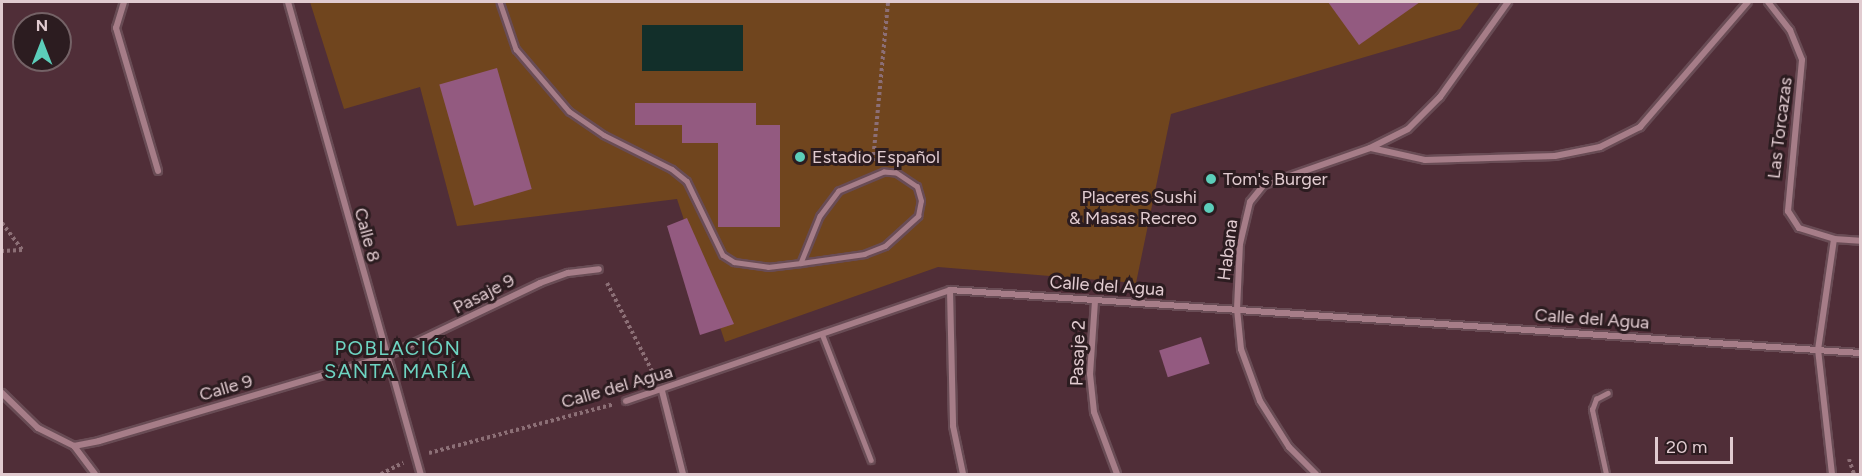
<!DOCTYPE html>
<meta charset="utf-8">
<style>
body{margin:0}
#map{position:relative;width:1862px;height:476px;overflow:hidden;background:#502e38;font-family:Figtree,sans-serif}
div>[style]{position:absolute}
.green>*{inset:0;background:#70451e}
.water>*{inset:0;background:#122f2a;transform-origin:0 0}
.building>*{inset:0;background:#935a80;transform-origin:0 0}
.path>*{height:4px;margin-top:-2px;transform-origin:0;background:repeating-linear-gradient(90deg,#8c6f76 0 3px,transparent 0 6px)}
.roads{filter:drop-shadow(2px 0 #694c55) drop-shadow(-2px 0 #694c55) drop-shadow(0 2px #694c55) drop-shadow(0 -2px #694c55)}
.service>*{height:4.5px;margin:-2.25px;padding:0 2.25px;transform-origin:2.25px;border-radius:2.25px;background:#a67d88}
.minor>*{height:6px;margin:-3px;padding:0 3px;transform-origin:3px;border-radius:3px;background:#a67d88}
.dots>*{width:16px;height:16px;translate:-50% -50%;box-sizing:border-box;border:3px solid #2c1c20;border-radius:50%}
span{translate:-50% -50%;white-space:nowrap;text-align:center;line-height:1.15;-webkit-text-stroke:6px #2c1c20;paint-order:stroke}
.street-label{font-size:18px;color:#e1cbd0}
.poi-label{font-size:18px;color:#e1cbd0}
.left{translate:0 -50%;text-align:left}
.right{translate:-100% -50%;text-align:right}
.neighbourhood-label{font-size:20px;color:#6ed4c2;letter-spacing:1.5px}
.frame{position:absolute;inset:0;border:3px solid #e1cbd0;pointer-events:none}
.north{position:absolute;left:12px;top:12px;width:60px;height:60px;box-sizing:border-box;background:#2c1c20;border:2px solid #746266;border-radius:50%;rotate:0deg;font-size:16px;font-weight:700;line-height:24px;text-align:center;color:#e1cbd0}
.north::after{content:'';display:block;margin:auto;width:21px;height:27px;background:#5cceba;clip-path:polygon(50% 0,100% 100%,50% 72%,0 100%)}
.scale{position:absolute;left:1655px;top:437px;width:78px;height:27px;box-sizing:border-box;border:3px solid #e1cbd0;border-top:0;padding-left:8px;font-size:18px;line-height:21px;white-space:nowrap;color:#e1cbd0;-webkit-text-stroke:4px #2c1c20;paint-order:stroke}
</style>
<div id="map">
<div class="green">
<i style="clip-path:polygon(310px 2px,1480px 2px,1460px 29px,1171px 114px,1136px 283px,938px 267px,725px 342px,677px 199px,457px 226px,420px 87px,344px 109px)"></i>
</div>
<div class="water">
<i style="left:642px;top:25px;width:101px;height:46px"></i>
</div>
<div class="building">
<i style="clip-path:polygon(1328px 2px,1420px 2px,1359px 45px)"></i>
<i style="left:497px;top:68px;width:126px;height:60px;rotate:74deg"></i>
<i style="clip-path:polygon(635px 103px,756px 103px,756px 125px,780px 125px,780px 227px,718px 227px,718px 143px,682px 143px,682px 125px,635px 125px)"></i>
<i style="clip-path:polygon(687px 218px,734px 324px,700px 335px,667px 226px)"></i>
<i style="left:1201px;top:337px;width:28px;height:44px;rotate:72deg"></i>
</div>
<div class="path">
<i style="left:873px;top:161px;width:160px;rotate:-84.6deg"></i>
<i style="left:2px;top:223px;width:34px;rotate:53deg"></i>
<i style="left:22px;top:250px;width:20px;rotate:177deg"></i>
<i style="left:607px;top:283px;width:103px;rotate:62.9deg"></i>
<i style="left:429px;top:453px;width:191px;rotate:-14.8deg"></i>
<i style="left:1849px;top:459px;width:16px;rotate:72deg"></i>
<i style="left:381px;top:474px;width:25px;rotate:-27deg"></i>
</div>
<div class="roads">
<div class="service">
<i style="left:500px;top:2px;width:50px;rotate:71.2deg"></i>
<i style="left:516px;top:49px;width:82px;rotate:49.5deg"></i>
<i style="left:569px;top:111px;width:42px;rotate:34.4deg"></i>
<i style="left:604px;top:135px;width:76px;rotate:26.6deg"></i>
<i style="left:672px;top:169px;width:19px;rotate:39deg"></i>
<i style="left:687px;top:181px;width:82px;rotate:64.1deg"></i>
<i style="left:723px;top:255px;width:13px;rotate:32deg"></i>
<i style="left:734px;top:262px;width:34px;rotate:8deg"></i>
<i style="left:768px;top:267px;width:33px;rotate:-7deg"></i>
<i style="left:801px;top:263px;width:64px;rotate:-8.1deg"></i>
<i style="left:864px;top:254px;width:22px;rotate:-21deg"></i>
<i style="left:885px;top:246px;width:45px;rotate:-42.3deg"></i>
<i style="left:918px;top:216px;width:15px;rotate:-79deg"></i>
<i style="left:921px;top:201px;width:15px;rotate:-106deg"></i>
<i style="left:917px;top:187px;width:25px;rotate:-146deg"></i>
<i style="left:896px;top:173px;width:12px;rotate:-175deg"></i>
<i style="left:884px;top:172px;width:49px;rotate:157.1deg"></i>
<i style="left:839px;top:191px;width:31px;rotate:127deg"></i>
<i style="left:820px;top:216px;width:51px;rotate:112deg"></i>
<i style="left:823px;top:336px;width:133px;rotate:68.8deg"></i>
<i style="left:1606px;top:474px;width:66px;rotate:-102.3deg"></i>
<i style="left:1592px;top:410px;width:12px;rotate:-70deg"></i>
<i style="left:1596px;top:399px;width:13px;rotate:-27deg"></i>
</div>
<div class="minor">
<i style="left:124px;top:2px;width:27px;rotate:107deg"></i>
<i style="left:116px;top:28px;width:149px;rotate:73.6deg"></i>
<i style="left:288px;top:2px;width:490px;rotate:74.3deg"></i>
<i style="left:1768px;top:2px;width:36px;rotate:52deg"></i>
<i style="left:1790px;top:30px;width:32px;rotate:68deg"></i>
<i style="left:1802px;top:60px;width:152px;rotate:95.3deg"></i>
<i style="left:1788px;top:211px;width:20px;rotate:57deg"></i>
<i style="left:1799px;top:228px;width:37px;rotate:17deg"></i>
<i style="left:1834px;top:239px;width:26px;rotate:4deg"></i>
<i style="left:1371px;top:148px;width:55px;rotate:12.5deg"></i>
<i style="left:1425px;top:160px;width:130px;rotate:-1.8deg"></i>
<i style="left:1555px;top:156px;width:46px;rotate:-11.3deg"></i>
<i style="left:1600px;top:147px;width:45px;rotate:-26.6deg"></i>
<i style="left:1640px;top:127px;width:165px;rotate:-49.2deg"></i>
<i style="left:950px;top:290px;width:136px;rotate:88.7deg"></i>
<i style="left:953px;top:426px;width:49px;rotate:78.2deg"></i>
<i style="left:1095px;top:301px;width:73px;rotate:93.9deg"></i>
<i style="left:1090px;top:374px;width:38px;rotate:84deg"></i>
<i style="left:1094px;top:412px;width:66px;rotate:69.6deg"></i>
<i style="left:662px;top:391px;width:86px;rotate:75.8deg"></i>
<i style="left:2px;top:393px;width:50px;rotate:44.2deg"></i>
<i style="left:38px;top:428px;width:40px;rotate:26.6deg"></i>
<i style="left:74px;top:446px;width:25px;rotate:-11deg"></i>
<i style="left:99px;top:441px;width:298px;rotate:-16.4deg"></i>
<i style="left:385px;top:357px;width:172px;rotate:-25.5deg"></i>
<i style="left:540px;top:283px;width:30px;rotate:-20deg"></i>
<i style="left:568px;top:273px;width:31px;rotate:-7deg"></i>
<i style="left:626px;top:401px;width:342px;rotate:-18.9deg"></i>
<i style="left:950px;top:290px;width:912px;rotate:3.96deg"></i>
<i style="left:74px;top:446px;width:35px;rotate:53deg"></i>
<i style="left:1316px;top:474px;width:38px;rotate:-135deg"></i>
<i style="left:1289px;top:447px;width:54px;rotate:-122.2deg"></i>
<i style="left:1260px;top:401px;width:55px;rotate:-110.1deg"></i>
<i style="left:1241px;top:349px;width:40px;rotate:-95.7deg"></i>
<i style="left:1237px;top:309px;width:65px;rotate:-87.4deg"></i>
<i style="left:1240px;top:244px;width:43px;rotate:-76.6deg"></i>
<i style="left:1250px;top:202px;width:22px;rotate:-51deg"></i>
<i style="left:1264px;top:185px;width:112px;rotate:-19.2deg"></i>
<i style="left:1370px;top:148px;width:42px;rotate:-26.6deg"></i>
<i style="left:1408px;top:129px;width:45px;rotate:-45deg"></i>
<i style="left:1440px;top:97px;width:117px;rotate:-54.4deg"></i>
<i style="left:1832px;top:474px;width:125px;rotate:-96.4deg"></i>
<i style="left:1818px;top:350px;width:112px;rotate:-81.8deg"></i>
</div>
</div>
<div class="dots">
<i style="left:800px;top:157px;background:#5cceba"></i>
<i style="left:1211px;top:179px;background:#5cceba"></i>
<i style="left:1209px;top:208px;background:#5cceba"></i>
</div>
<div class="street-label">
<span style="left:1780px;top:128px;rotate:-83deg">Las Torcazas</span>
<span style="left:367px;top:235px;rotate:75deg">Calle 8</span>
<span style="left:1228px;top:250px;rotate:-83deg">Habana</span>
<span style="left:1107px;top:286px;rotate:4deg">Calle del Agua</span>
<span style="left:484px;top:294px;rotate:-27deg">Pasaje 9</span>
<span style="left:1592px;top:319px;rotate:4deg">Calle del Agua</span>
<span style="left:1078px;top:353px;rotate:-88deg">Pasaje 2</span>
<span style="left:617px;top:387px;rotate:-16deg">Calle del Agua</span>
<span style="left:226px;top:388px;rotate:-16deg">Calle 9</span>
</div>
<div class="poi-label">
<span class="left" style="left:812px;top:157px">Estadio Español</span>
<span class="left" style="left:1223px;top:179px">Tom's Burger</span>
<span class="right" style="left:1197px;top:208px">Placeres Sushi<br>&amp; Masas Recreo</span>
</div>
<div class="neighbourhood-label">
<span style="left:398px;top:360px">POBLACIÓN<br>SANTA MARÍA</span>
</div>
<div class="frame"></div>
<div class="north">N</div>
<div class="scale">20 m</div>
</div>
